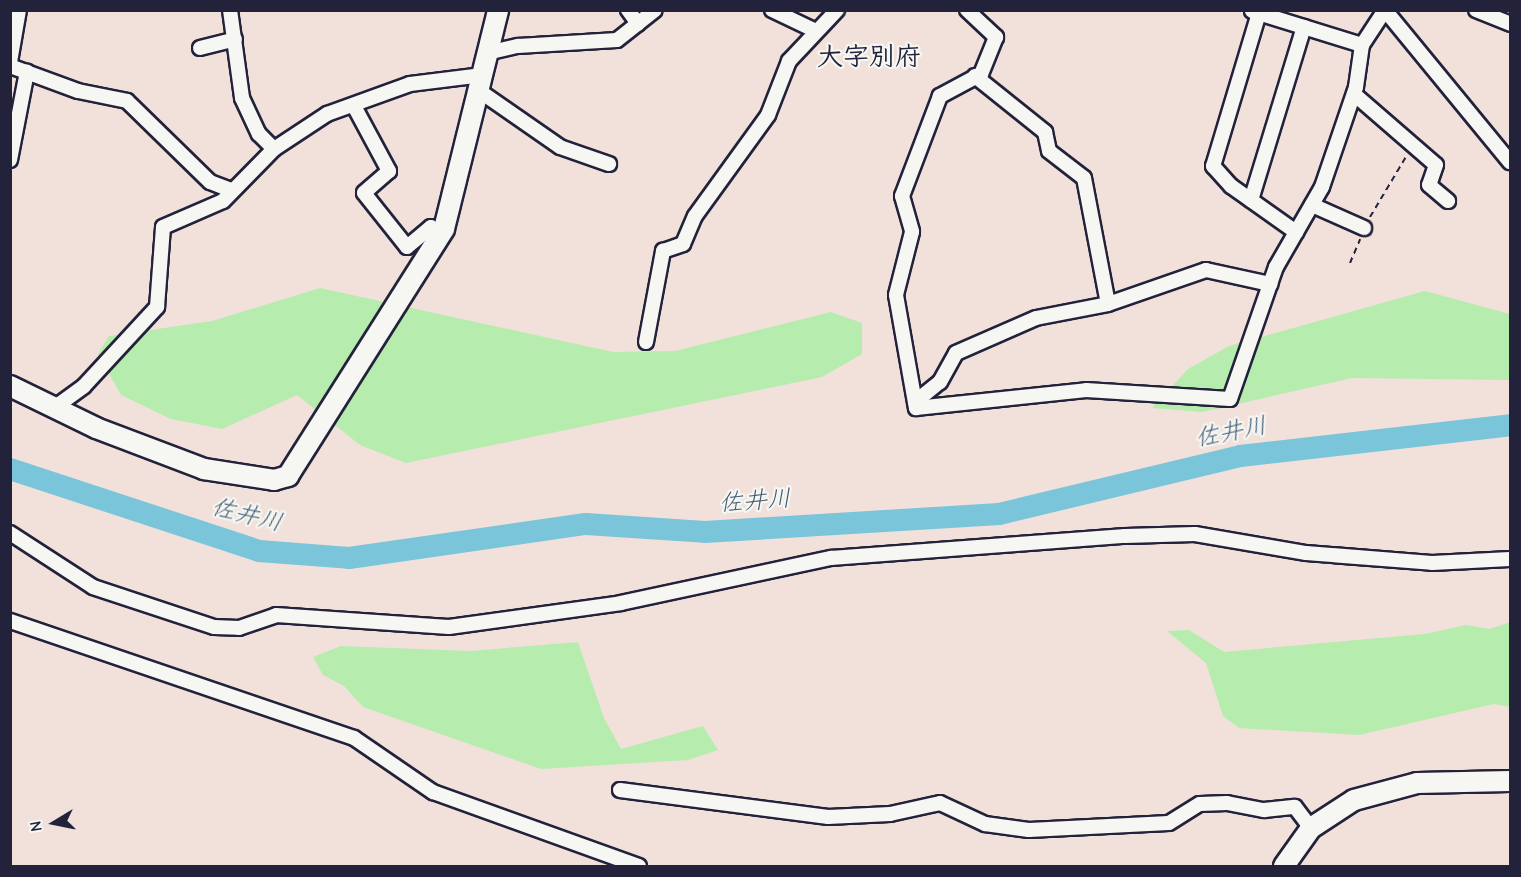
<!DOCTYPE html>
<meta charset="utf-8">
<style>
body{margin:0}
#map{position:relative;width:1521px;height:877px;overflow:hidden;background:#f2e1da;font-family:"Comic Neue","Klee One",sans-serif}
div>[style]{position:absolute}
.green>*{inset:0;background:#b6ecae}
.river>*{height:22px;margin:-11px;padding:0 11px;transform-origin:11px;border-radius:11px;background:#7ac5da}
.path>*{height:2px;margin-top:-1px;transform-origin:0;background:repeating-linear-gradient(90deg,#22223b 0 6px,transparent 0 10.5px)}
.roads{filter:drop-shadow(2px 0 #22223b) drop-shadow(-2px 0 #22223b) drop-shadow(0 2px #22223b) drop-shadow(0 -2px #22223b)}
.street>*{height:14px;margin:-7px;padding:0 7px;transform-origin:7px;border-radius:7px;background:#f6f6f2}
.secondary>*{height:20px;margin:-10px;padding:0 10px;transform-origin:10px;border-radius:10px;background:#f6f6f2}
span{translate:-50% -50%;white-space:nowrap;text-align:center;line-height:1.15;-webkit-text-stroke:4.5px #f6f6f2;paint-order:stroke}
.water-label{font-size:24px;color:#415b73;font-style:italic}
.quarter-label{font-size:26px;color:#22223b;font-weight:700}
.frame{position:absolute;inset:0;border:12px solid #22223b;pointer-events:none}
.north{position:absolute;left:24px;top:793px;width:60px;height:60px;-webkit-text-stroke:4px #f6f6f2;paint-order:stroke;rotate:260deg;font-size:16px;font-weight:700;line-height:24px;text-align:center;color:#22223b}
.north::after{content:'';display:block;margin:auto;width:21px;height:27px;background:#22223b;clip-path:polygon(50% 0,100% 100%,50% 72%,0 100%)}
</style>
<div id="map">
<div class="green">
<i style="clip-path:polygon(320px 288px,613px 352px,675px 351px,831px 312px,862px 323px,862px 354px,822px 377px,406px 463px,360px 445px,297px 395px,222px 429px,171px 419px,121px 395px,98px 354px,109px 336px,212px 321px)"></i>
<i style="clip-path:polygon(1425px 291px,1510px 314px,1510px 380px,1352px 378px,1202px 412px,1152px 408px,1188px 369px,1229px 346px)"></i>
<i style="clip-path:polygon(1510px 622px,1510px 707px,1494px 704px,1359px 735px,1239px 728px,1223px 716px,1206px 663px,1167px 631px,1189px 630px,1224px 652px,1424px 634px,1466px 625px,1490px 629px)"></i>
<i style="clip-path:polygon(578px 642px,604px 718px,621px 749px,703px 726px,718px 750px,688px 760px,541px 769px,363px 707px,344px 686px,323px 675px,313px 657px,341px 646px,470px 651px)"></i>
</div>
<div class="river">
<i style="left:10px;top:469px;width:262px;rotate:18.2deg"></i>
<i style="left:259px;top:551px;width:90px;rotate:4.4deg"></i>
<i style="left:349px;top:558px;width:239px;rotate:-8.2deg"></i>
<i style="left:586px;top:524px;width:119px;rotate:3.8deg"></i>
<i style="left:705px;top:532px;width:295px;rotate:-3.5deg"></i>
<i style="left:999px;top:514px;width:248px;rotate:-13.5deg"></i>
<i style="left:1240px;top:456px;width:272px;rotate:-6.5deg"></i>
</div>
<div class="path">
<i style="left:1370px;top:217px;width:72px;rotate:-59.2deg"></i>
<i style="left:1350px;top:263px;width:26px;rotate:-67deg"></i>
</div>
<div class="roads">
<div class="street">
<i style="left:230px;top:10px;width:89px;rotate:82.2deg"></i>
<i style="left:242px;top:98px;width:40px;rotate:65deg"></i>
<i style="left:259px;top:134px;width:21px;rotate:45deg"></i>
<i style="left:628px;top:10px;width:17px;rotate:54deg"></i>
<i style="left:772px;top:10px;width:47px;rotate:25.5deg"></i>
<i style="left:967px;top:10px;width:40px;rotate:43deg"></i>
<i style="left:996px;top:37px;width:40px;rotate:112deg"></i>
<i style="left:981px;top:74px;width:47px;rotate:151.8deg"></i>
<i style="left:940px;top:96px;width:107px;rotate:110.8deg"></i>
<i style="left:902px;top:196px;width:37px;rotate:74deg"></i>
<i style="left:912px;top:232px;width:65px;rotate:104.3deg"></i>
<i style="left:896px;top:295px;width:115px;rotate:80deg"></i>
<i style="left:916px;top:408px;width:171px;rotate:-6deg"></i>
<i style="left:1086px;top:390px;width:144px;rotate:3.6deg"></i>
<i style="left:1230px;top:399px;width:140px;rotate:-70.8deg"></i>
<i style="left:1276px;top:267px;width:92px;rotate:-60.1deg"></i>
<i style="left:1322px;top:187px;width:106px;rotate:-71.2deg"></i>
<i style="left:1356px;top:87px;width:42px;rotate:-81.9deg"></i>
<i style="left:1362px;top:45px;width:42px;rotate:-56.7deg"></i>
<i style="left:1385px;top:10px;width:197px;rotate:50.6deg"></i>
<i style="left:1476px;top:10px;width:37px;rotate:22deg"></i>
<i style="left:1252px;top:11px;width:115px;rotate:17.2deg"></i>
<i style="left:1259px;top:13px;width:160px;rotate:106.7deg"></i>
<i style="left:1213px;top:166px;width:27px;rotate:48deg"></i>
<i style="left:1231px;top:186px;width:80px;rotate:35.3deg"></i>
<i style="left:200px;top:48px;width:36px;rotate:-14deg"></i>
<i style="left:487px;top:53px;width:32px;rotate:-13deg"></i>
<i style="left:518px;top:46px;width:99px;rotate:-3.5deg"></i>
<i style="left:617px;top:40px;width:48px;rotate:-38.3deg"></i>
<i style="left:10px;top:62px;width:53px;rotate:-80.2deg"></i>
<i style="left:10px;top:66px;width:72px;rotate:20.2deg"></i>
<i style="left:78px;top:91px;width:50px;rotate:11.5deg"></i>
<i style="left:127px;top:101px;width:116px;rotate:44.3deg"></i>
<i style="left:210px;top:182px;width:22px;rotate:21deg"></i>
<i style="left:975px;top:76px;width:90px;rotate:38.7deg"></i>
<i style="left:1045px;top:132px;width:19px;rotate:78deg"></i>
<i style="left:1049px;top:151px;width:44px;rotate:37.6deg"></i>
<i style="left:1084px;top:178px;width:128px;rotate:79.2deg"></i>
<i style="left:1108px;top:304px;width:104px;rotate:-19.1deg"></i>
<i style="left:1206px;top:270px;width:66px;rotate:12.3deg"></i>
<i style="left:478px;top:90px;width:100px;rotate:34.8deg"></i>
<i style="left:560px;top:147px;width:52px;rotate:19.1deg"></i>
<i style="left:1354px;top:94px;width:108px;rotate:40.9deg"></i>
<i style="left:1436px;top:165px;width:21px;rotate:109deg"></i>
<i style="left:1429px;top:185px;width:25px;rotate:40deg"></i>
<i style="left:354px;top:106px;width:74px;rotate:61.7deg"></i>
<i style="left:389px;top:171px;width:33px;rotate:139deg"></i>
<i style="left:364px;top:193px;width:69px;rotate:51.5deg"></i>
<i style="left:407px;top:247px;width:31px;rotate:-40deg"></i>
<i style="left:431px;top:227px;width:13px;rotate:48deg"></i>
<i style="left:10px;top:160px;width:90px;rotate:-79.1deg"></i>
<i style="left:1251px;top:200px;width:181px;rotate:-73deg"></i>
<i style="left:1312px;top:205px;width:57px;rotate:23.9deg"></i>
<i style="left:646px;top:342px;width:93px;rotate:-79.4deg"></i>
<i style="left:663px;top:251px;width:21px;rotate:-19deg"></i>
<i style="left:683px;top:244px;width:30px;rotate:-67deg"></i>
<i style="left:695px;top:216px;width:125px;rotate:-54.1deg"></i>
<i style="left:768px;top:115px;width:58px;rotate:-68.7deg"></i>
<i style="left:789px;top:61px;width:70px;rotate:-46.7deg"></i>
<i style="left:915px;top:402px;width:32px;rotate:-39deg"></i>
<i style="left:940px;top:382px;width:33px;rotate:-61deg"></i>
<i style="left:956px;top:353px;width:87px;rotate:-23.6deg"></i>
<i style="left:1036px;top:318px;width:73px;rotate:-11deg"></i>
<i style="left:54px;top:408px;width:37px;rotate:-36deg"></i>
<i style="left:84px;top:386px;width:108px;rotate:-47.3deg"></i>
<i style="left:157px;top:307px;width:80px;rotate:-85.7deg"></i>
<i style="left:163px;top:227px;width:65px;rotate:-23.4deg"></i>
<i style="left:223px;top:201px;width:73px;rotate:-45.6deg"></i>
<i style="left:274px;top:149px;width:64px;rotate:-33.4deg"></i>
<i style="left:327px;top:114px;width:88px;rotate:-19.9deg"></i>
<i style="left:410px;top:84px;width:73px;rotate:-7.1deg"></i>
<i style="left:10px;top:533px;width:99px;rotate:33deg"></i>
<i style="left:93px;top:587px;width:127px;rotate:18.3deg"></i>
<i style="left:214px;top:627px;width:25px;rotate:2deg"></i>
<i style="left:239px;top:628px;width:39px;rotate:-19deg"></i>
<i style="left:276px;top:615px;width:173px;rotate:4deg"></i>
<i style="left:449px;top:627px;width:174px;rotate:-7.9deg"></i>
<i style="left:621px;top:603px;width:215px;rotate:-12.1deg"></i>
<i style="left:831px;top:558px;width:295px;rotate:-4.3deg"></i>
<i style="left:1125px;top:536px;width:70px;rotate:-1.6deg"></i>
<i style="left:1195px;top:534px;width:113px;rotate:9.7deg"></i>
<i style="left:1306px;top:553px;width:126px;rotate:4.5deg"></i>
<i style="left:1432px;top:563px;width:78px;rotate:-2.9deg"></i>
<i style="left:10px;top:621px;width:363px;rotate:18.8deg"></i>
<i style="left:354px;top:738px;width:96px;rotate:34.4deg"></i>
<i style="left:433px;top:792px;width:219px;rotate:19.8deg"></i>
<i style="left:620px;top:790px;width:210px;rotate:7.4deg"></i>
<i style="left:828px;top:817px;width:62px;rotate:-2.8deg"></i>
<i style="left:890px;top:814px;width:51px;rotate:-12.4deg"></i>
<i style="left:940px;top:803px;width:50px;rotate:25deg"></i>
<i style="left:985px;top:824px;width:44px;rotate:7.8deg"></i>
<i style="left:1029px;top:830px;width:140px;rotate:-2.9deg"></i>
<i style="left:1169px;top:823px;width:36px;rotate:-32deg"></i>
<i style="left:1200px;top:804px;width:27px;rotate:-2deg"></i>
<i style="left:1227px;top:803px;width:38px;rotate:11deg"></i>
<i style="left:1264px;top:810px;width:31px;rotate:-6deg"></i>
<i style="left:1295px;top:807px;width:26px;rotate:53deg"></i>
</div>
<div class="secondary">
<i style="left:10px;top:386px;width:96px;rotate:26deg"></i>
<i style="left:96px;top:428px;width:116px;rotate:20.8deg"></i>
<i style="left:204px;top:469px;width:71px;rotate:8.9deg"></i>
<i style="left:274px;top:480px;width:15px;rotate:-16deg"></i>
<i style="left:288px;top:476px;width:292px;rotate:-57.7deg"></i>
<i style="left:444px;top:229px;width:226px;rotate:-76.1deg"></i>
<i style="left:1284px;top:866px;width:47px;rotate:-54.6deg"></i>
<i style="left:1311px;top:828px;width:51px;rotate:-33.1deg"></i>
<i style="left:1354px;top:800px;width:65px;rotate:-15.1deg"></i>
<i style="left:1417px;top:783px;width:93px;rotate:-1.2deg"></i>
</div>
</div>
<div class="water-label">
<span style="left:1231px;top:432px;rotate:-11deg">佐井川</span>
<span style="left:755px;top:501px;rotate:-4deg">佐井川</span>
<span style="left:247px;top:515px;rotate:14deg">佐井川</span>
</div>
<div class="quarter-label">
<span style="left:869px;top:58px">大字別府</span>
</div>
<div class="frame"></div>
<div class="north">N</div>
</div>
